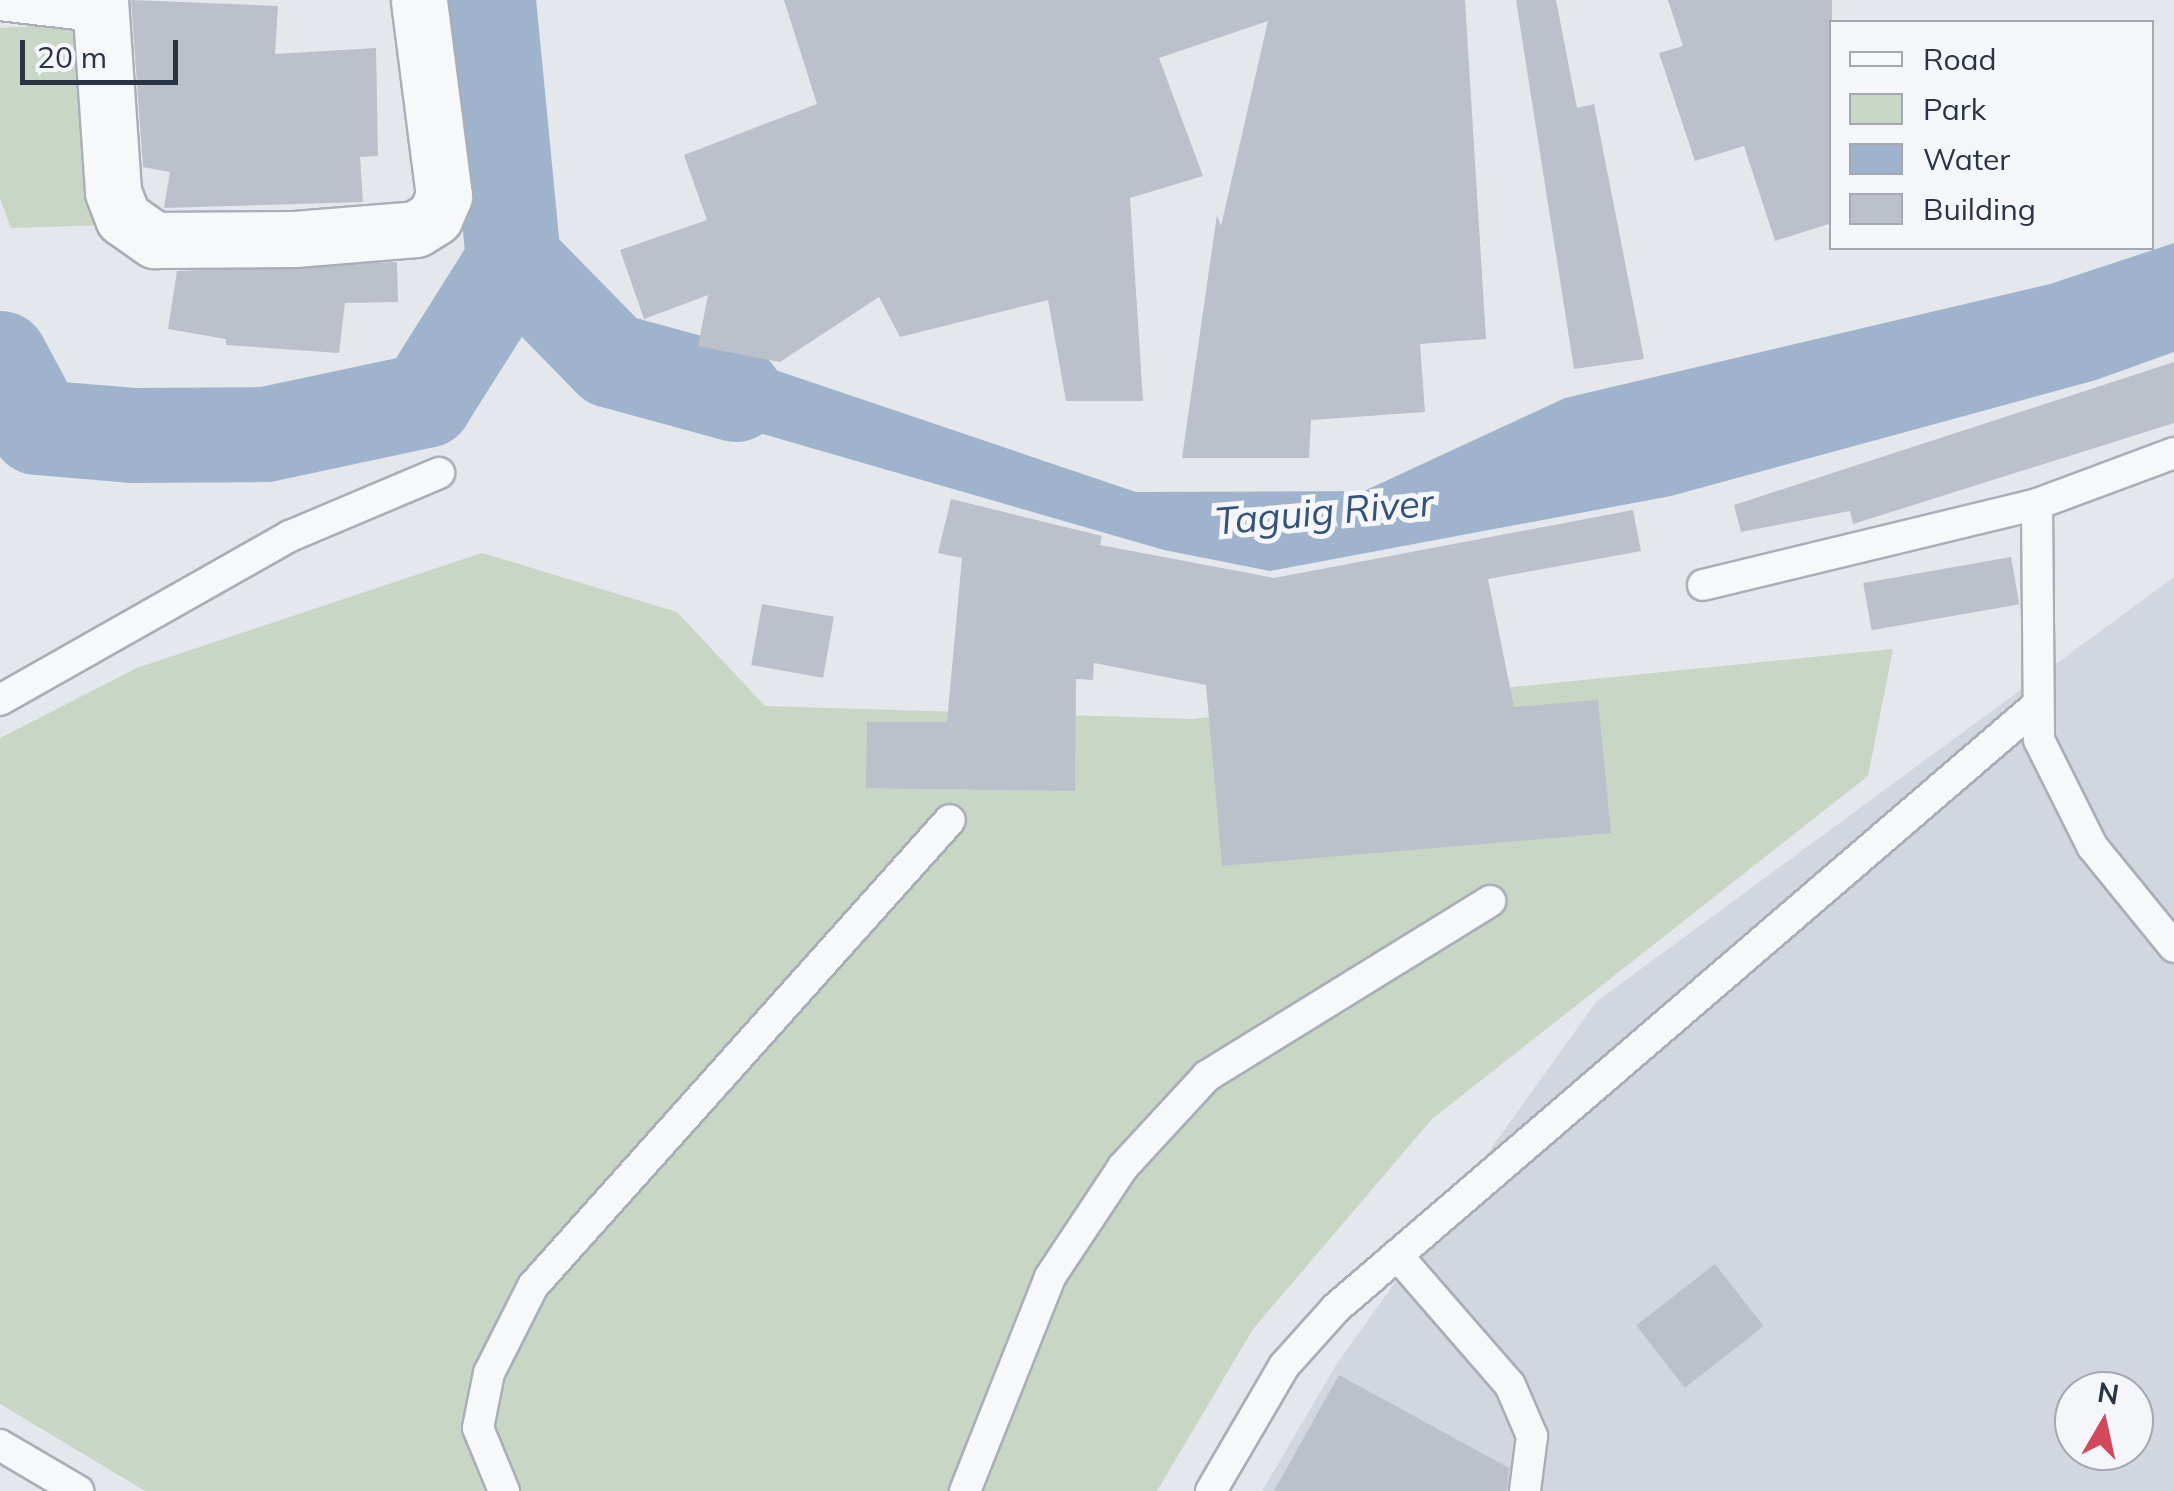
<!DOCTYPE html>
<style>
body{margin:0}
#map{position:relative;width:2174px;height:1491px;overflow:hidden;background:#e4e7ec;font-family:Mulish,sans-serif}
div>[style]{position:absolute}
.built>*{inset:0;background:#d2d6de}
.green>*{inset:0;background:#c9d6c5}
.water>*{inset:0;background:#9fb4cc}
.river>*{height:95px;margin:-47.5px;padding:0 47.5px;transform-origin:47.5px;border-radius:47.5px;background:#9fb4cc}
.building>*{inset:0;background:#bbc0ca;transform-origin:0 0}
.roads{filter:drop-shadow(2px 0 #a9aeb7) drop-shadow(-2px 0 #a9aeb7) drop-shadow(0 2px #a9aeb7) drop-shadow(0 -2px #a9aeb7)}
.lane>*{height:30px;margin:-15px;padding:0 15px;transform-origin:15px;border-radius:15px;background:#f7f8fa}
.street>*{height:55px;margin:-27.5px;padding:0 27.5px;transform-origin:27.5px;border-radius:27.5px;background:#f7f8fa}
span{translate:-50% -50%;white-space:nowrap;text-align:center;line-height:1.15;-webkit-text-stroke:10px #f4f6f9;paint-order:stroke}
.water-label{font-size:38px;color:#34527a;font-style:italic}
.legend{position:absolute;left:1829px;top:20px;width:325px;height:230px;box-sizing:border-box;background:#f4f6f9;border:2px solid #a4a8b1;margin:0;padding:12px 18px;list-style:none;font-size:30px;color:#2b3445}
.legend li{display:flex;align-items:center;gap:20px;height:50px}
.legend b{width:50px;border:2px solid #a4a8b1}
.north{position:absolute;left:2054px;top:1371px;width:100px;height:100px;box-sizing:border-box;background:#f4f6f9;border:2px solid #a4a8b1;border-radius:50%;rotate:9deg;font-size:28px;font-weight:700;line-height:40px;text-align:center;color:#2b3445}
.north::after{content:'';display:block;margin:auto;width:35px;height:45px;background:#d1495b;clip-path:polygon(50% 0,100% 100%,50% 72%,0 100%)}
.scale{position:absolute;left:20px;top:40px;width:158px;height:45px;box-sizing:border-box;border:5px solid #2b3445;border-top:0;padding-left:12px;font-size:30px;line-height:35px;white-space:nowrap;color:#2b3445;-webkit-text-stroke:8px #f4f6f9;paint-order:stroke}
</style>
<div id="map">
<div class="built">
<i style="clip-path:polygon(evenodd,2174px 577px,2174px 1491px,1262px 1491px,1338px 1362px,1596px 1002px,2174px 577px,2074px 1391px,2134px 1391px,2134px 1451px,2074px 1451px,2074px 1391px)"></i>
</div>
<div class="green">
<i style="clip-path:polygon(86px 23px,107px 225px,11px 228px,0 198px,0 28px)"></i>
<i style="clip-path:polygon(482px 553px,677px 612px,765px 706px,1193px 719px,1893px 649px,1868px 776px,1432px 1119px,1253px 1329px,1157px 1491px,145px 1491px,0 1404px,0 738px,137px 668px)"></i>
</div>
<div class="water">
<i style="clip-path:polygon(2174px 243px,2174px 352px,2096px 380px,1671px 496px,1270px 571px,1164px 550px,611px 390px,611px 360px,639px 324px,1136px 492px,1364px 491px,1565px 398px,2050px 284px)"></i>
</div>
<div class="river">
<i style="left:488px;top:0;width:261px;rotate:84.5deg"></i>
<i style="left:513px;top:260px;width:140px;rotate:45.6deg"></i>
<i style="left:611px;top:360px;width:129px;rotate:15.3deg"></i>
<i style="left:0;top:358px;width:78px;rotate:61.8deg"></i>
<i style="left:37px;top:427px;width:95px;rotate:4.8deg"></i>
<i style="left:132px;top:435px;width:133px;rotate:-0.4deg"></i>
<i style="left:265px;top:434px;width:164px;rotate:-12deg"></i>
<i style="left:425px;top:400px;width:165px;rotate:-57.8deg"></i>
</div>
<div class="building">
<i style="clip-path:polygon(131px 0,278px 6px,275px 54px,376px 48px,378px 156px,360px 157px,363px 202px,164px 208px,170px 172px,143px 167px)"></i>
<i style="clip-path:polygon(784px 0,1465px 0,1486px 339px,1420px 344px,1425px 412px,1311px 420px,1309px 458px,1182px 458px,1217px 215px,1221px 226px,1268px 21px,1159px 58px,1203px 176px,1130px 198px,1143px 401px,1066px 401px,1048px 300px,900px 337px,879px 297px,780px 362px,698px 346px,708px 295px,644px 319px,620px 250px,707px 220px,684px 155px,817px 104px)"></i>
<i style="clip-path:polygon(1516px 0,1556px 0,1577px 108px,1594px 104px,1644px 359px,1574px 369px)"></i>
<i style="clip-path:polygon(1668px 0,1832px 0,1832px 223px,1775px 241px,1744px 146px,1695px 161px,1659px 53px,1683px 46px)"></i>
<i style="clip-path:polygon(397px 262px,398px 302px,345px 303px,339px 353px,226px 345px,226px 339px,168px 329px,177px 271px)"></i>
<i style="clip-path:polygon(2174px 362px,2174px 423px,1853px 524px,1850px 511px,1741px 532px,1734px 505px)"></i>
<i style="clip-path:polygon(951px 499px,1102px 536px,1100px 545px,1274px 578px,1633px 510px,1641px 551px,1488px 579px,1514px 707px,1598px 700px,1611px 833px,1222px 866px,1206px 685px,1094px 663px,1093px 680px,1076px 679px,1075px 791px,866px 788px,867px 722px,947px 722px,962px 558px,938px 553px)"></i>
<i style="left:2011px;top:557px;width:48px;height:150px;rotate:80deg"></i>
<i style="left:762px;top:604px;width:73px;height:62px;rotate:10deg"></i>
<i style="left:1715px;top:1264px;width:79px;height:100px;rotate:52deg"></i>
<i style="clip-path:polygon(1339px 1375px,1509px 1468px,1507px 1491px,1274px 1491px)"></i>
</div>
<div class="roads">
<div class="lane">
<i style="left:0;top:5px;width:103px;rotate:6.7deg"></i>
<i style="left:2037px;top:504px;width:236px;rotate:89.5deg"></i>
<i style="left:2039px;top:740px;width:119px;rotate:63.4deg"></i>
<i style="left:2092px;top:846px;width:130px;rotate:50.9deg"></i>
<i style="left:1703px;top:585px;width:344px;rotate:-13.6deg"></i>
<i style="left:2037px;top:504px;width:146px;rotate:-20.4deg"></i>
<i style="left:0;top:700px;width:333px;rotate:-29.5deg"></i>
<i style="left:290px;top:536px;width:162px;rotate:-22.9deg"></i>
<i style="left:1397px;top:1255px;width:172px;rotate:49deg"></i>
<i style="left:1510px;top:1385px;width:56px;rotate:66.7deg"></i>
<i style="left:1532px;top:1436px;width:55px;rotate:97.3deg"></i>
<i style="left:0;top:1445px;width:91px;rotate:30.5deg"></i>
<i style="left:504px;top:1491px;width:68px;rotate:-112.4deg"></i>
<i style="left:478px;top:1428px;width:56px;rotate:-78.7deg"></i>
<i style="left:489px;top:1373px;width:97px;rotate:-63.2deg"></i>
<i style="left:533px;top:1286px;width:625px;rotate:-48.18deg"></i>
<i style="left:965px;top:1491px;width:230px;rotate:-68.3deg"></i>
<i style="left:1050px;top:1277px;width:132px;rotate:-56.4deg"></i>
<i style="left:1123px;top:1167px;width:124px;rotate:-47.3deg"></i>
<i style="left:1207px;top:1076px;width:333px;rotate:-31.7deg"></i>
<i style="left:1211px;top:1491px;width:145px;rotate:-59.7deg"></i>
<i style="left:1284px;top:1366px;width:78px;rotate:-48.1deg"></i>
<i style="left:1336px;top:1308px;width:920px;rotate:-40.68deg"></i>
</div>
<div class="street">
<i style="left:100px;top:0;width:192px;rotate:86.1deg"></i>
<i style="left:113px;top:192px;width:28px;rotate:69deg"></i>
<i style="left:123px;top:218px;width:39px;rotate:35deg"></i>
<i style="left:155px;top:240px;width:140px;rotate:-0.4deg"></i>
<i style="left:295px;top:239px;width:121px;rotate:-4.7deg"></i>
<i style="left:416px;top:229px;width:22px;rotate:-32deg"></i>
<i style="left:435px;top:217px;width:23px;rotate:-67deg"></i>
<i style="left:444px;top:196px;width:198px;rotate:-97.3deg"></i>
</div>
</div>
<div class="water-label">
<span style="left:1324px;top:512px;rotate:-5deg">Taguig River</span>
</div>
<ul class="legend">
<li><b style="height:12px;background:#f7f8fa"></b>Road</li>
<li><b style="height:28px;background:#c9d6c5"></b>Park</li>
<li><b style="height:28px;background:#9fb4cc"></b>Water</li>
<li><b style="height:28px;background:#bbc0ca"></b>Building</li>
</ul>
<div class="north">N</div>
<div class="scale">20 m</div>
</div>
